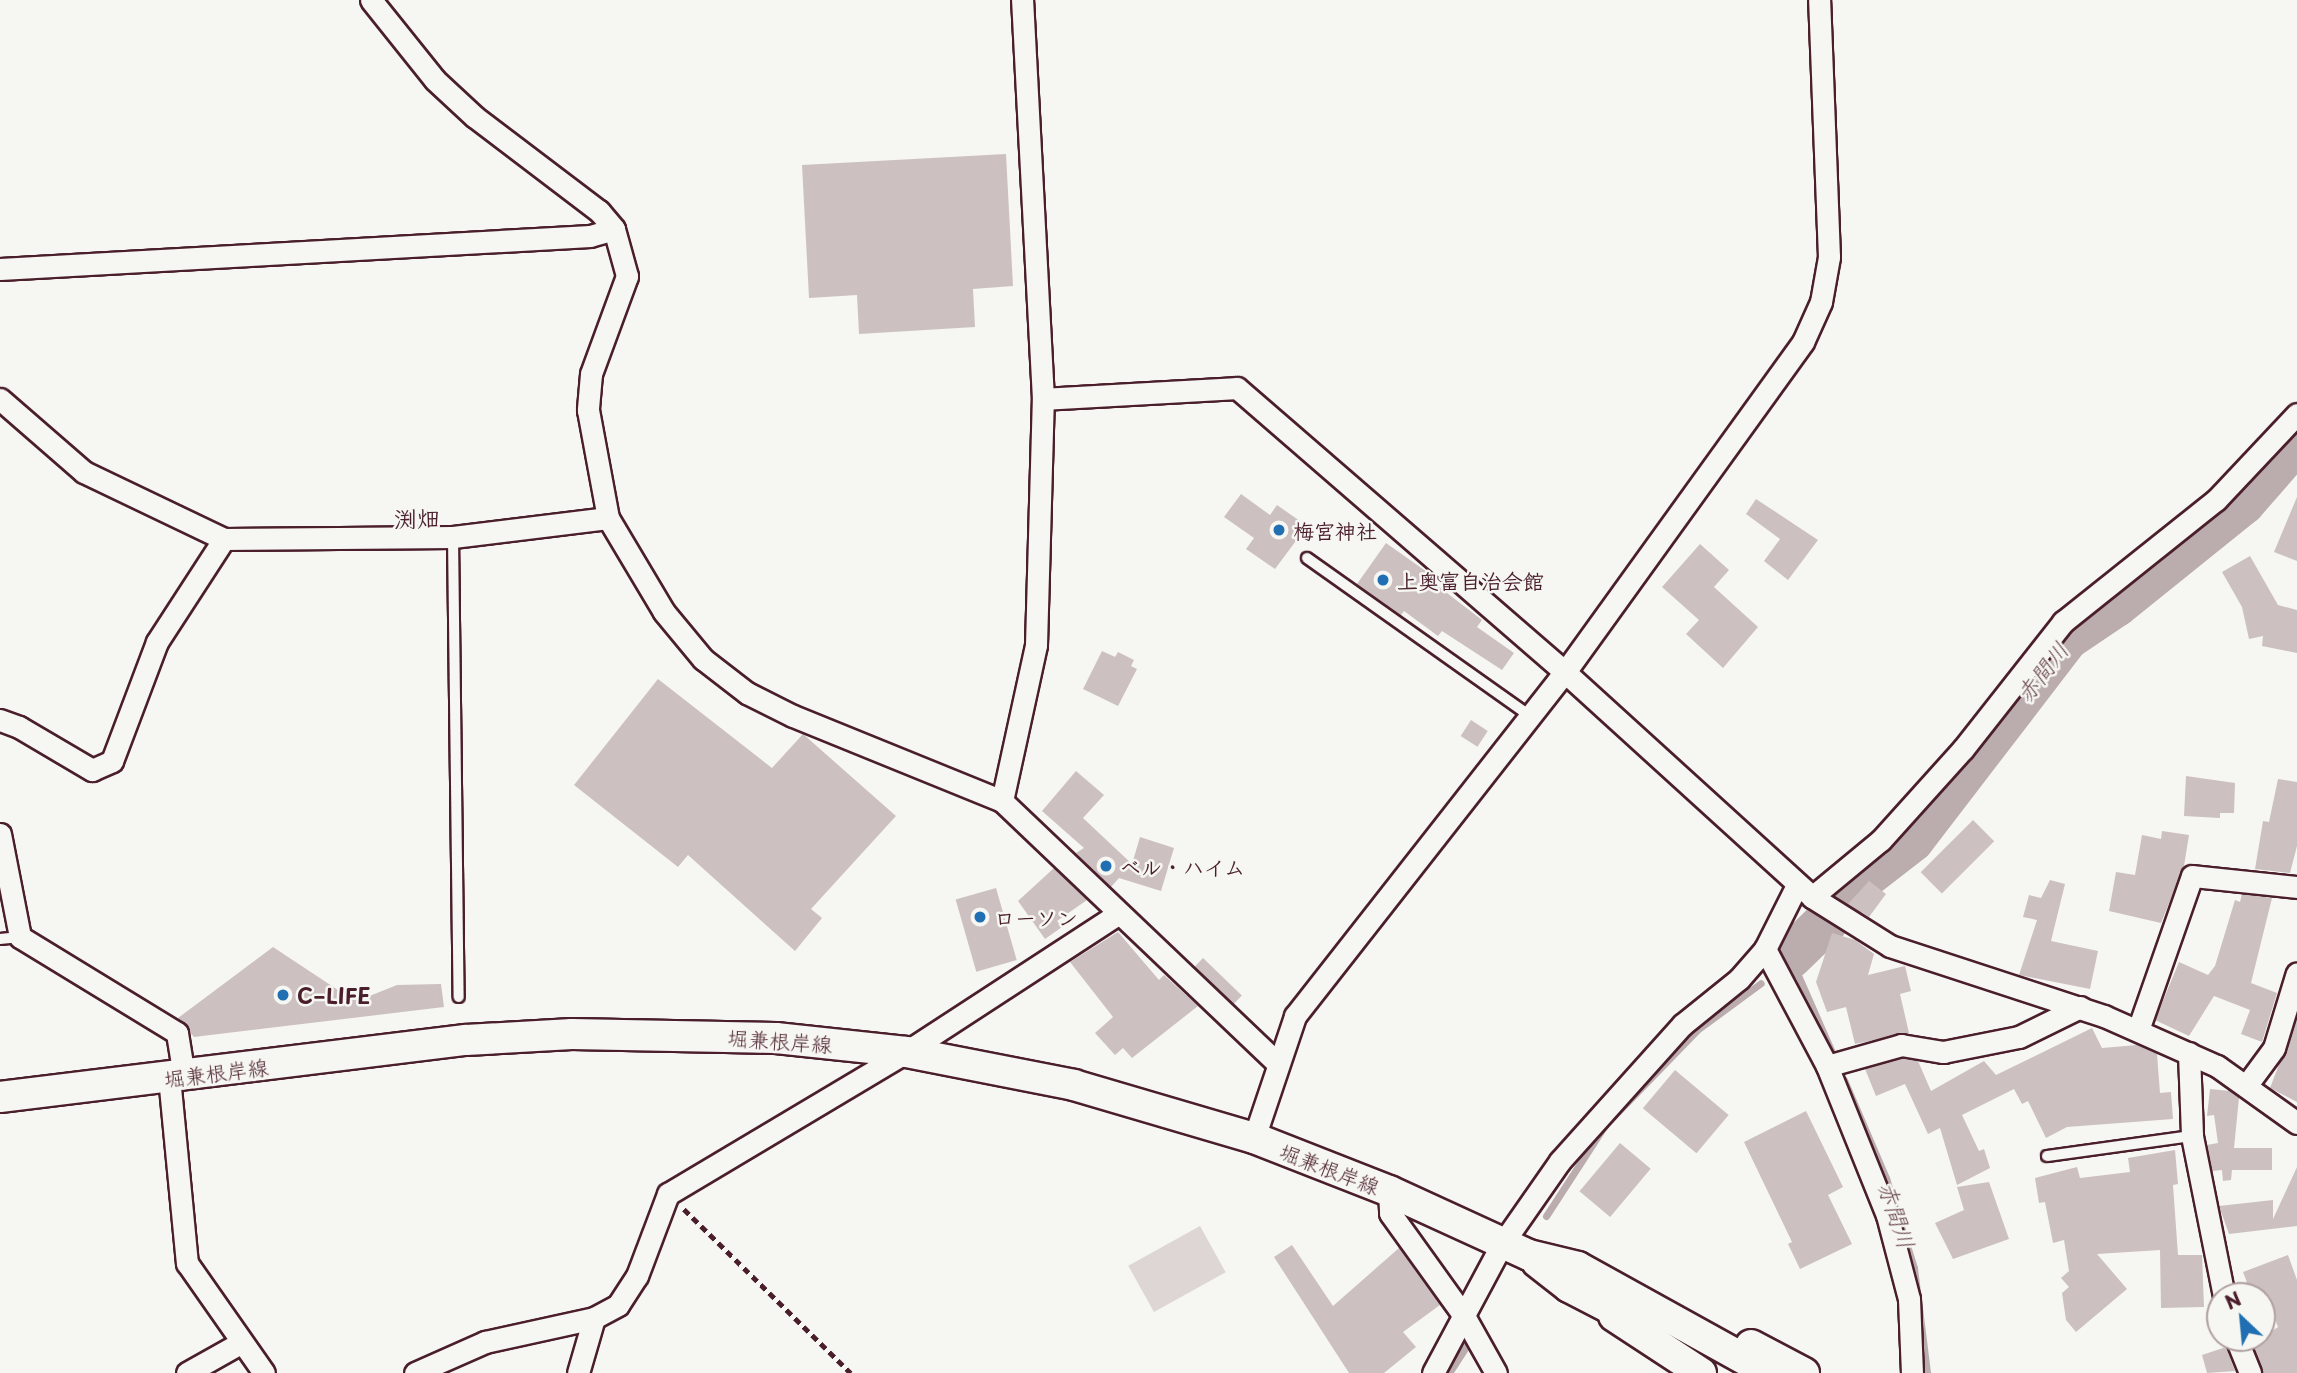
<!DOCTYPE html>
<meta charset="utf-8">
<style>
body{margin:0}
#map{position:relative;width:2297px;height:1373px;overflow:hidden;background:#f6f6f2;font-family:"Playpen Sans","Klee One",sans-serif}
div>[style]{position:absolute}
.green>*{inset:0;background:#ddd6d5;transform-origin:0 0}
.stream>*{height:7px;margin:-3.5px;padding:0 3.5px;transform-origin:3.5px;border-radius:3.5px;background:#bbadae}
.river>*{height:44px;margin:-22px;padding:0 22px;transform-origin:22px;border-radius:22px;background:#bbadae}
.building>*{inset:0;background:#ccc1c0;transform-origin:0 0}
.path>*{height:4.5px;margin-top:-2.25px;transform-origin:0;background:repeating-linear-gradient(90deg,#4a1f2b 0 7px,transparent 0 12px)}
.roads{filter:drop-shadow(2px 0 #4a1f2b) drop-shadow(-2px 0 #4a1f2b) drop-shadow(0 2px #4a1f2b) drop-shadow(0 -2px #4a1f2b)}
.service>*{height:10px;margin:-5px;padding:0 5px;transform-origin:5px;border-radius:5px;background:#f6f6f2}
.minor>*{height:21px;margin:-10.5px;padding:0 10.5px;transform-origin:10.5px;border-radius:10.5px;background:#f6f6f2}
.secondary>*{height:30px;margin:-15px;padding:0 15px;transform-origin:15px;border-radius:15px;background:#f6f6f2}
.dots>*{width:19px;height:19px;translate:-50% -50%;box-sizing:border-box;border:4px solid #f6f6f2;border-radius:50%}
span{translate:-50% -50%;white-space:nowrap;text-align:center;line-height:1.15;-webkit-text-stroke:5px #f6f6f2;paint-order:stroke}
.poi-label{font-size:21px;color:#4a1f2b;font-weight:700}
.left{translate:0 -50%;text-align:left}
.street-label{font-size:21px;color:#4a1f2b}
.neighbourhood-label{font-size:23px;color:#4a1f2b;font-weight:700}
.water-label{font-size:23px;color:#6c4a52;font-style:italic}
.north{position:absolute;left:2206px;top:1282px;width:70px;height:70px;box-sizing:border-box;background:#f6f6f2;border:2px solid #b1a0a2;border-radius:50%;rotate:334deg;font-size:19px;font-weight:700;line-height:28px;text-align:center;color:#4a1f2b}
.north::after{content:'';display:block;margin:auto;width:24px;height:32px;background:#1f6fb2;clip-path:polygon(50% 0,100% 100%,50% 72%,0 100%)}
</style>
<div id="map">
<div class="green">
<i style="left:1200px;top:1226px;width:53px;height:82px;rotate:61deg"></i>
</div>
<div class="stream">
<i style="left:1790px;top:957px;width:111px;rotate:66.2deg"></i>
<i style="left:1844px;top:1080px;width:107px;rotate:66.8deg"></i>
<i style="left:1886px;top:1178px;width:94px;rotate:72.7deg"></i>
<i style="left:1914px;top:1268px;width:106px;rotate:82.9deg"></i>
<i style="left:1546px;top:1216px;width:108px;rotate:-57deg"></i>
<i style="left:1605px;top:1125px;width:132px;rotate:-45.9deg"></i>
<i style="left:1697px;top:1030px;width:79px;rotate:-36.3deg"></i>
<i style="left:1449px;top:1373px;width:35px;rotate:-57deg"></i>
</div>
<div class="river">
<i style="left:1843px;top:899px;width:18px;rotate:-52deg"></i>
<i style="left:1854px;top:885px;width:73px;rotate:-37.8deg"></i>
<i style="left:1912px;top:840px;width:255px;rotate:-52.5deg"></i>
<i style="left:2067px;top:638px;width:59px;rotate:-34deg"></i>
<i style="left:2116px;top:605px;width:163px;rotate:-38.8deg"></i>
<i style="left:2243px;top:503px;width:82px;rotate:-48.9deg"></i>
<i style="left:1790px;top:957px;width:50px;rotate:-44.2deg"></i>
</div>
<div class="building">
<i style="clip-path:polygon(1006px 154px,1013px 286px,973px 289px,975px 327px,859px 334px,857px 295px,809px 298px,802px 165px)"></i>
<i style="clip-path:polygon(1241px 494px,1270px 515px,1277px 505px,1307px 526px,1275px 569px,1246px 549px,1254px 538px,1224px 517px)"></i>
<i style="clip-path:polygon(2297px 497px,2297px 561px,2274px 552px)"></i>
<i style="clip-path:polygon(1756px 499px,1818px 540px,1788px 580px,1764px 561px,1780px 539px,1746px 514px)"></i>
<i style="clip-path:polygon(1386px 543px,1427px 572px,1425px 576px,1482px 620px,1477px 627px,1514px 653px,1502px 670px,1442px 631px,1438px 636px,1404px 611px,1401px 615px,1357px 584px)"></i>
<i style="clip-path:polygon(1700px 544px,1729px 570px,1714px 587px,1758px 627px,1723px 668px,1686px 634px,1699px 620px,1662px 587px)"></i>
<i style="clip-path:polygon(2250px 556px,2278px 605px,2297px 610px,2297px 653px,2262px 646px,2263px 636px,2249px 639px,2242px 607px,2222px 572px)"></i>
<i style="clip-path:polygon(1102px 651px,1115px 657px,1118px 652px,1134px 660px,1131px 666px,1137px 669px,1118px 706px,1083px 689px)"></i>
<i style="clip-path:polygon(658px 679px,772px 768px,803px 734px,896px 816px,811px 909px,822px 918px,795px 951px,688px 855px,678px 867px,574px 785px)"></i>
<i style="left:1471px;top:720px;width:20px;height:19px;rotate:33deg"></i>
<i style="clip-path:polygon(1076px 771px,1104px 795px,1083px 818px,1132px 864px,1140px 837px,1174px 848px,1161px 891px,1119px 878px,1111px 887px,1076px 853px,1084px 848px,1042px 811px)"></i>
<i style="clip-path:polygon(2186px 776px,2235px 783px,2234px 813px,2220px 813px,2220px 818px,2184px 816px)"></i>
<i style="clip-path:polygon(2278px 779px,2297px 782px,2297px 846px,2290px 873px,2255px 869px,2263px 821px,2269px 822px)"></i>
<i style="left:1973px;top:820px;width:30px;height:74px;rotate:45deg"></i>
<i style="clip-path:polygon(2162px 831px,2189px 835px,2184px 866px,2161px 923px,2109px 911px,2116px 872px,2135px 875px,2142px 835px,2161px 839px)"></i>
<i style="clip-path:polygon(1054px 868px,1087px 900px,1057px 921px,1062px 927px,1045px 939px,1018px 901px)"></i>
<i style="clip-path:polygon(2050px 880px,2065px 884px,2051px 941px,2098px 951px,2090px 989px,2019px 975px,2037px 920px,2023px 917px,2029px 895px,2041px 898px)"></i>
<i style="clip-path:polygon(1869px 881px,1886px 894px,1869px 917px,1848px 904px)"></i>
<i style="left:996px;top:888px;width:75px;height:42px;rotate:74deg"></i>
<i style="clip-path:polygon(2242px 894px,2272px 898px,2251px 983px,2277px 993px,2262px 1042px,2241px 1034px,2250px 1010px,2214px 996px,2189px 1036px,2155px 1020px,2179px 962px,2208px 975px,2215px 966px,2235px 900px,2240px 902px)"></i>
<i style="clip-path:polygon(1118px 932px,1159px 980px,1164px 975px,1198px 1006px,1132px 1058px,1123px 1048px,1115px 1055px,1095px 1033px,1113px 1017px,1070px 962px)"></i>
<i style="clip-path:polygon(1832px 933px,1855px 940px,1874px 954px,1868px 975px,1905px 966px,1911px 991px,1900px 994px,1909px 1033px,1855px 1044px,1846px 1007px,1827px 1012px,1816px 982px)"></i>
<i style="clip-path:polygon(273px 947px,341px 992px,367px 997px,397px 985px,441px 984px,444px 1007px,194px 1037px,178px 1018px)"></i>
<i style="left:1203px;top:958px;width:54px;height:12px;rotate:44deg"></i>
<i style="clip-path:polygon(2297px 1018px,2297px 1102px,2270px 1088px)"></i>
<i style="clip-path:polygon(2092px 1028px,2102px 1048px,2137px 1045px,2157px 1054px,2160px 1093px,2171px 1092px,2173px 1119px,2067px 1127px,2046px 1138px,2028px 1101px,2022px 1104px,2014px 1089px,1962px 1115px,1979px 1151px,1984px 1149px,1990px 1168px,1957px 1185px,1940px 1128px,1928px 1134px,1905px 1084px,1876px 1096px,1865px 1069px,1902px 1058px,1918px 1061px,1931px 1091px,1984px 1061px,1996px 1075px)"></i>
<i style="left:1675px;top:1070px;width:70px;height:50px;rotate:40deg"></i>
<i style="clip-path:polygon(2210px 1089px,2230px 1091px,2239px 1098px,2234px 1148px,2272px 1148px,2272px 1170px,2232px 1170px,2231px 1180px,2223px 1181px,2222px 1170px,2212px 1171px,2207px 1145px,2218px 1143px,2214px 1115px,2207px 1116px)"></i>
<i style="clip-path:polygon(1806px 1111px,1843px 1187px,1828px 1195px,1852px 1244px,1800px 1269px,1788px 1244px,1792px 1242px,1744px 1142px)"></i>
<i style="left:1620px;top:1143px;width:40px;height:63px;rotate:40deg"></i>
<i style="clip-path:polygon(2175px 1150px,2178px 1184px,2173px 1185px,2178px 1255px,2202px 1255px,2204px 1307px,2161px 1308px,2160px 1250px,2097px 1254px,2127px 1289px,2076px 1332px,2066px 1320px,2062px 1293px,2069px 1287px,2061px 1278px,2069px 1271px,2064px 1240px,2053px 1243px,2045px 1202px,2039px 1203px,2035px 1178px,2077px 1167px,2080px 1178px,2130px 1172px,2128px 1158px)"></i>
<i style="clip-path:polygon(2297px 1167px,2297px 1226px,2229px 1234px,2219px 1206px,2273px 1200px,2273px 1219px)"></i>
<i style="clip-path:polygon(1989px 1182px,2009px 1239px,1953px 1259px,1935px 1223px,1964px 1210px,1957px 1187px)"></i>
<i style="clip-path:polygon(1292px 1245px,1333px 1306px,1399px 1248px,1440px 1305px,1403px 1332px,1416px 1347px,1384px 1373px,1349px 1373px,1274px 1257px)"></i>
<i style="clip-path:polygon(2288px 1255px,2297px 1280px,2297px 1373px,2263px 1373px,2250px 1339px,2262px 1338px,2278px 1327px,2266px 1296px,2252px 1296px,2243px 1272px)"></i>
<i style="clip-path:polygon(2226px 1347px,2235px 1371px,2207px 1373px,2202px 1355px)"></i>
</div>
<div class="path">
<i style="left:684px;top:1209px;width:234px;rotate:44.5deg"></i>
</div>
<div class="roads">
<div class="service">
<i style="left:453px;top:537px;width:460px;rotate:89.3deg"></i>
<i style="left:1307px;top:558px;width:272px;rotate:35.3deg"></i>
<i style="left:0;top:939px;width:20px;rotate:-6deg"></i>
<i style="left:2047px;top:1156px;width:146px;rotate:-7.9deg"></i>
</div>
<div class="minor">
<i style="left:371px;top:0;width:102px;rotate:51.3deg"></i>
<i style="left:435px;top:80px;width:54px;rotate:42.8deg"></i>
<i style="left:475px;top:117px;width:156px;rotate:37.2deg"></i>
<i style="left:599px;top:211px;width:23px;rotate:50deg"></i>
<i style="left:614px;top:229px;width:49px;rotate:74.5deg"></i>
<i style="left:627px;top:276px;width:104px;rotate:110.2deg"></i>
<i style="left:591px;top:374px;width:36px;rotate:95deg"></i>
<i style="left:588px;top:410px;width:110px;rotate:79.5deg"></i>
<i style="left:608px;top:518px;width:109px;rotate:59.2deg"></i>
<i style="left:664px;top:612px;width:61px;rotate:50.3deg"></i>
<i style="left:703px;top:659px;width:56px;rotate:37.7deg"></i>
<i style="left:747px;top:693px;width:51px;rotate:26.6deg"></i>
<i style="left:793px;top:716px;width:226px;rotate:22.1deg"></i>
<i style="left:1002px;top:801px;width:378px;rotate:43.6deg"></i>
<i style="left:0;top:269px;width:591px;rotate:-3.2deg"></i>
<i style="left:590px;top:236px;width:25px;rotate:-16deg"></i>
<i style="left:0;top:399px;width:111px;rotate:41deg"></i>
<i style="left:84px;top:472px;width:155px;rotate:25.6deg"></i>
<i style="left:224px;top:539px;width:229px;rotate:-0.5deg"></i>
<i style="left:453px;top:537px;width:156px;rotate:-7deg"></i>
<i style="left:1043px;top:399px;width:194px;rotate:-3.2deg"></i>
<i style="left:1237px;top:388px;width:434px;rotate:40.9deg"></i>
<i style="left:1565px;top:672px;width:334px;rotate:42.3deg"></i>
<i style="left:1812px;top:897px;width:92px;rotate:32.1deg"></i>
<i style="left:1890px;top:946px;width:225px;rotate:18.1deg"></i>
<i style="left:2104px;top:1016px;width:124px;rotate:23.9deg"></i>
<i style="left:2217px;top:1066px;width:98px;rotate:35.5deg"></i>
<i style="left:0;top:720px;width:20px;rotate:20deg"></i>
<i style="left:19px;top:727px;width:85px;rotate:30.5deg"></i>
<i style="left:92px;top:770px;width:22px;rotate:-24deg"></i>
<i style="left:112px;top:761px;width:127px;rotate:-69.3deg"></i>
<i style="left:157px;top:642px;width:123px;rotate:-57deg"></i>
<i style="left:1002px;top:801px;width:160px;rotate:-77.7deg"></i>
<i style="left:1036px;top:645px;width:246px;rotate:-88.4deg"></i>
<i style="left:1043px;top:399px;width:400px;rotate:-93deg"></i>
<i style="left:0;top:834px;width:105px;rotate:79deg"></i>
<i style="left:20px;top:937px;width:184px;rotate:31.4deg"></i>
<i style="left:177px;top:1033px;width:44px;rotate:80.8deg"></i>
<i style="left:1812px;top:897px;width:89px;rotate:-39.6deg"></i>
<i style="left:1881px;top:840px;width:122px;rotate:-48deg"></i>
<i style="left:1963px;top:749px;width:162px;rotate:-51.8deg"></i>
<i style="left:2063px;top:622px;width:196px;rotate:-38.6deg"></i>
<i style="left:2216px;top:500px;width:118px;rotate:-46.7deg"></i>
<i style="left:1765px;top:949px;width:132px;rotate:62.1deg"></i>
<i style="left:1827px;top:1066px;width:161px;rotate:68.1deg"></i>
<i style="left:1887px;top:1215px;width:87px;rotate:75.3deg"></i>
<i style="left:1909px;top:1299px;width:74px;rotate:87.7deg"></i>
<i style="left:2138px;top:1030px;width:163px;rotate:-70.7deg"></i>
<i style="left:2192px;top:876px;width:106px;rotate:6deg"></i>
<i style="left:2189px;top:1053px;width:83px;rotate:87.9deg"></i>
<i style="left:2192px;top:1136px;width:163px;rotate:78.7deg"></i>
<i style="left:1827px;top:1066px;width:77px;rotate:-15.8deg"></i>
<i style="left:1901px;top:1045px;width:43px;rotate:9.5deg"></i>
<i style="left:1943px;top:1052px;width:77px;rotate:-11.2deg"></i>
<i style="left:2019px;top:1037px;width:68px;rotate:-26.2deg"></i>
<i style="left:169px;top:1077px;width:187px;rotate:84.5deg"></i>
<i style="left:187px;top:1263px;width:134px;rotate:55deg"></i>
<i style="left:2246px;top:1086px;width:47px;rotate:-53.6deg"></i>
<i style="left:2274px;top:1048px;width:78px;rotate:-73deg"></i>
<i style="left:1254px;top:1138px;width:129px;rotate:-71.4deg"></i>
<i style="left:1295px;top:1016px;width:437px;rotate:-51.9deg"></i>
<i style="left:1565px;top:672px;width:407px;rotate:-54.2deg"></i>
<i style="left:1803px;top:342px;width:44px;rotate:-65.8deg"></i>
<i style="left:1821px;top:302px;width:46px;rotate:-79.9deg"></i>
<i style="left:1829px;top:257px;width:257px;rotate:-92.2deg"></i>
<i style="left:1389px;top:1191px;width:22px;rotate:87deg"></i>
<i style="left:1390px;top:1213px;width:127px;rotate:54.3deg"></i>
<i style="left:1464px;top:1316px;width:65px;rotate:60.7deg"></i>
<i style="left:2236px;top:1338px;width:38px;rotate:68deg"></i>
<i style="left:187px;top:1373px;width:63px;rotate:-29.4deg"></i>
<i style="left:415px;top:1373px;width:77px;rotate:-23.9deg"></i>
<i style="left:485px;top:1342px;width:112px;rotate:-12.4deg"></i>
<i style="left:594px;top:1318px;width:27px;rotate:-28deg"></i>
<i style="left:618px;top:1305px;width:35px;rotate:-57deg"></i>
<i style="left:637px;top:1276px;width:88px;rotate:-69.3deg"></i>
<i style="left:668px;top:1194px;width:277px;rotate:-30.8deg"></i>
<i style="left:906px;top:1052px;width:251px;rotate:-33.1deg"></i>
<i style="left:578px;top:1373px;width:57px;rotate:-73.8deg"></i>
<i style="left:1433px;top:1373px;width:146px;rotate:-61.9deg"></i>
<i style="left:1502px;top:1244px;width:101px;rotate:-55.1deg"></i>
<i style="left:1560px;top:1161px;width:183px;rotate:-48.1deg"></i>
<i style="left:1682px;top:1025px;width:73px;rotate:-38.9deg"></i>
<i style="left:1739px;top:979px;width:40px;rotate:-49deg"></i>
<i style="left:1765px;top:949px;width:72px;rotate:-63.4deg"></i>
</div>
<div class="secondary">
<i style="left:0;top:1097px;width:469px;rotate:-7deg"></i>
<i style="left:466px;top:1040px;width:106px;rotate:-3.2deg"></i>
<i style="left:572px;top:1034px;width:204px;rotate:1.1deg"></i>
<i style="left:776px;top:1038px;width:131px;rotate:6.1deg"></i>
<i style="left:906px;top:1052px;width:171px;rotate:11.1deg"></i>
<i style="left:1074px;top:1085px;width:188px;rotate:16.4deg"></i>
<i style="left:1254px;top:1138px;width:145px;rotate:21.4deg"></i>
<i style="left:1389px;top:1191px;width:154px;rotate:24.6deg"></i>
<i style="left:1529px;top:1255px;width:50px;rotate:13.8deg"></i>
<i style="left:1578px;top:1267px;width:218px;rotate:29deg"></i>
<i style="left:1537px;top:1262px;width:41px;rotate:38deg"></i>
<i style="left:1569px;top:1287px;width:74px;rotate:27.3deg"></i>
<i style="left:1614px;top:1316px;width:104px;rotate:33.2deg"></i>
<i style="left:1751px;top:1345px;width:60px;rotate:27.8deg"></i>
</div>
</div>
<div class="dots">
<i style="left:1279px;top:530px;background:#1f6fb2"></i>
<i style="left:1383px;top:580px;background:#1f6fb2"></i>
<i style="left:1106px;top:866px;background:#1f6fb2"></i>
<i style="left:980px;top:917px;background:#1f6fb2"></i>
<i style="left:283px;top:995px;background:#1f6fb2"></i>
</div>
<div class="poi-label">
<span class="left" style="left:1293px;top:530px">梅宮神社</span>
<span class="left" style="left:1397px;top:580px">上奥富自治会館</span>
<span class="left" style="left:1120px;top:866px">ベル・ハイム</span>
<span class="left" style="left:994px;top:917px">ローソン</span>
<span class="left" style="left:297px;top:995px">C−LIFE</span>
</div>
<div class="street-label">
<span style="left:780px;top:1040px;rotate:4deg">堀兼根岸線</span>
<span style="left:216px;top:1072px;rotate:-7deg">堀兼根岸線</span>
<span style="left:1330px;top:1168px;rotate:21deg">堀兼根岸線</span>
</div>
<div class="neighbourhood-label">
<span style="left:417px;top:518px">渕畑</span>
</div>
<div class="water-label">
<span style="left:2042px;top:672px;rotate:-52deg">赤間川</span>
<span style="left:1897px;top:1215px;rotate:72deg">赤間川</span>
</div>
<div class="north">N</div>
</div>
